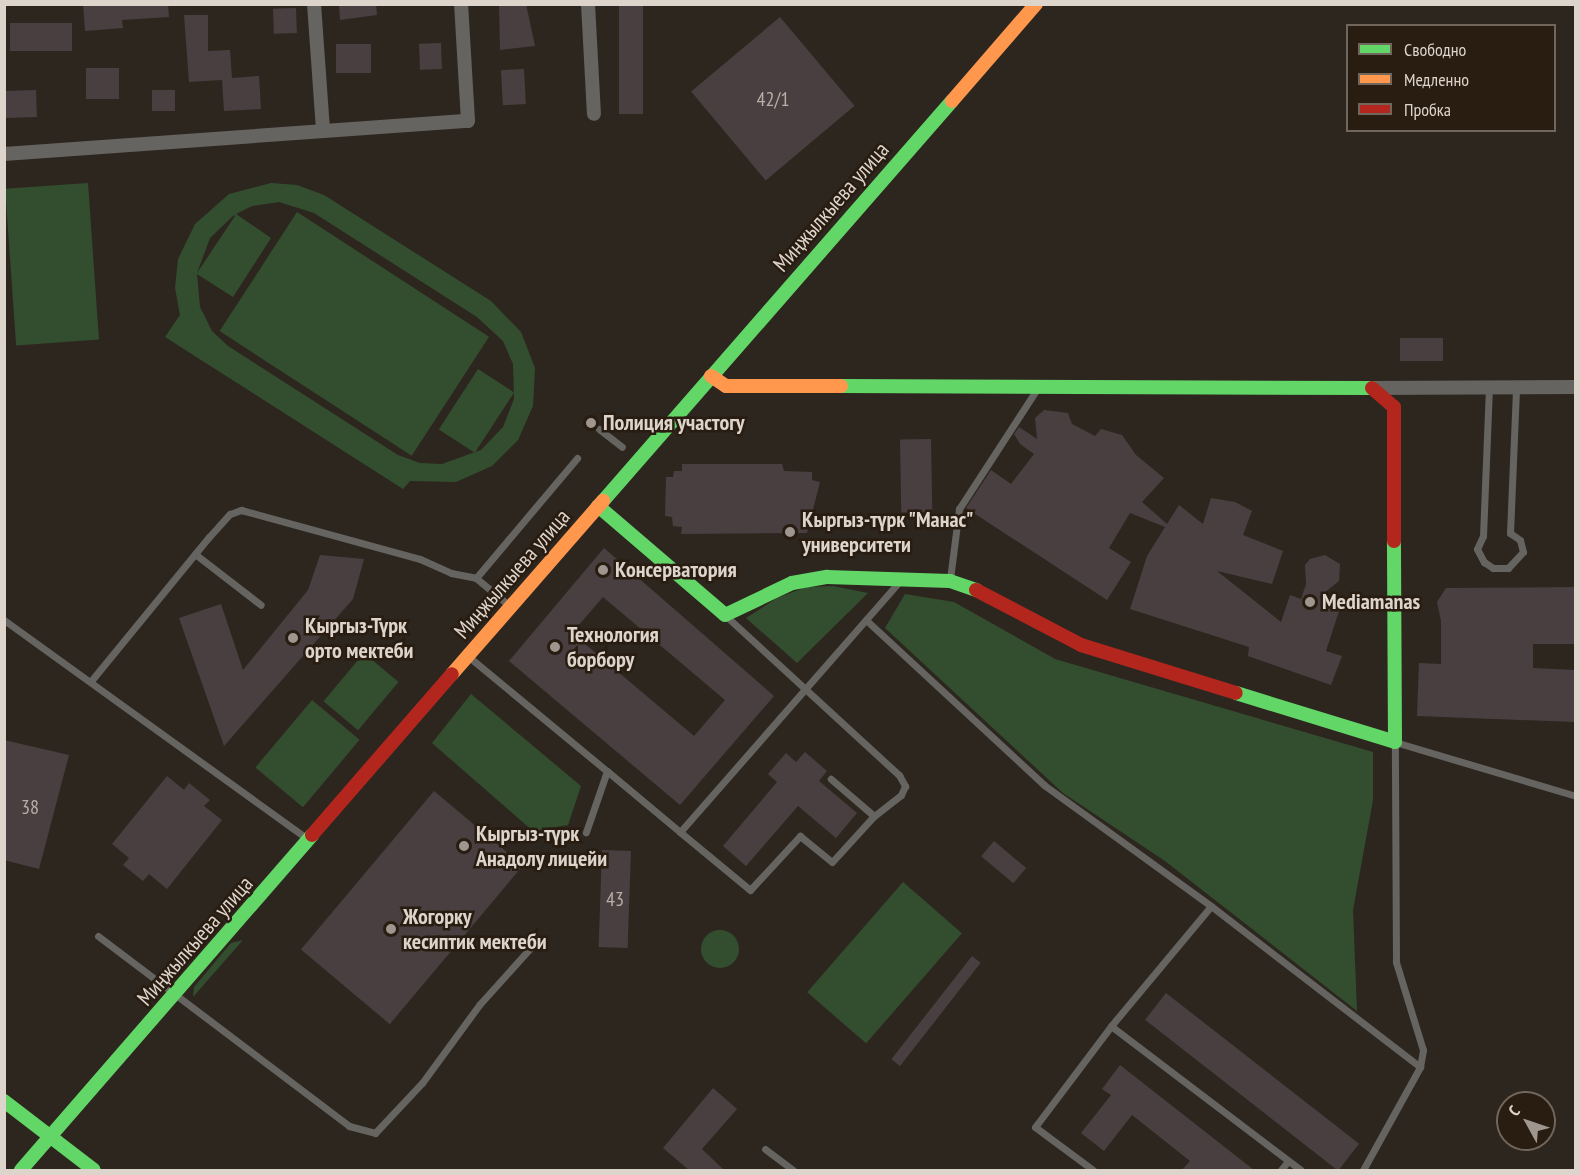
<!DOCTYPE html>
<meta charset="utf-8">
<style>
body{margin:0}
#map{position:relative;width:1580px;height:1175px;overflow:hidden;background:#2d261f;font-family:"PT Sans Narrow",sans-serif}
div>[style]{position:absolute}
.green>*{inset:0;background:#334e2f;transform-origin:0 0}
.round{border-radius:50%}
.building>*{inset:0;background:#493f40;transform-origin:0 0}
.lane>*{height:7px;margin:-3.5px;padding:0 3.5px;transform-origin:3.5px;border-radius:3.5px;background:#656460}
.street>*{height:14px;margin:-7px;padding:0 7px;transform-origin:7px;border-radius:7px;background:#656460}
.fast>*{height:14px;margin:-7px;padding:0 7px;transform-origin:7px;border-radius:7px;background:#63d668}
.slow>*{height:14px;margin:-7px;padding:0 7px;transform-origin:7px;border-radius:7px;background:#ff974d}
.jam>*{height:14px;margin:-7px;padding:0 7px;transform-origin:7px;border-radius:7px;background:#b3261e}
.dots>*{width:16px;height:16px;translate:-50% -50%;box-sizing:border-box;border:3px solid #291c10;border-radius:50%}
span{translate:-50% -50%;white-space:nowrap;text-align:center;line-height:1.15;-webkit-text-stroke:5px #291c10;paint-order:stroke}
.number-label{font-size:20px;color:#b8afa9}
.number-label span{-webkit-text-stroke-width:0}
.street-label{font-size:22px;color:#ddd4cc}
.poi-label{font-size:22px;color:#ddd4cc;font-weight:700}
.left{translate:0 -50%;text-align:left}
.frame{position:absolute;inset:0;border:6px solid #ddd4cc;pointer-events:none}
.legend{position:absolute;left:1346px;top:24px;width:210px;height:108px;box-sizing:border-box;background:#291c10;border:2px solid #71665b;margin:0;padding:8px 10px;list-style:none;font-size:18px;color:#ddd4cc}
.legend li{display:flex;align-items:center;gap:12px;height:30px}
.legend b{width:30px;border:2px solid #71665b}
.north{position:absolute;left:1496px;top:1091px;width:60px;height:60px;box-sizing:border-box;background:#291c10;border:2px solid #71665b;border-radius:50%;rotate:310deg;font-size:16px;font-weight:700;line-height:24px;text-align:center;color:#ddd4cc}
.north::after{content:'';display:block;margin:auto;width:21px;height:27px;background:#9f978f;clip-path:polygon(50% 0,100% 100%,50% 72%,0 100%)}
</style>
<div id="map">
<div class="green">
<i style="left:88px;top:183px;width:157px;height:83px;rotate:86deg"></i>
<i style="clip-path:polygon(evenodd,271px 183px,297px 185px,324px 195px,491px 301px,521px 332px,535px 368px,533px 406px,518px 440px,492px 466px,456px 482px,410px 481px,403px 489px,165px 337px,180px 315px,175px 288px,178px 259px,195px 224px,229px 194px,271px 183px,279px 202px,314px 213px,477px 317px,503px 341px,513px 364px,514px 399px,503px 427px,481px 450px,442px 464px,420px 463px,398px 455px,228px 346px,212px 331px,200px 307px,197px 274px,233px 297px,271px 238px,236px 214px,252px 206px,279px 202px,271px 183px,234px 215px,235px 216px,197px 273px,210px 238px,234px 215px)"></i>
<i style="left:297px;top:212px;width:229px;height:142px;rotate:33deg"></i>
<i style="left:478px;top:369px;width:43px;height:72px;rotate:33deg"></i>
<i style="clip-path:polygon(833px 586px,868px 593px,797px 663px,746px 618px,777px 598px,806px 587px)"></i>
<i style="clip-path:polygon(905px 594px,954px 602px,1055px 659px,1373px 752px,1373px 800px,1353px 910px,1357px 1011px,1165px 861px,1063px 793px,885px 628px)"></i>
<i style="left:364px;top:653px;width:45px;height:63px;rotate:40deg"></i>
<i style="clip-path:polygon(471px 694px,581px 786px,568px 825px,533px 831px,432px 743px)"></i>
<i style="left:312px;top:700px;width:62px;height:88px;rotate:40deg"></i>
<i style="left:903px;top:882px;width:78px;height:146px;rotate:41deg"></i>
<i class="round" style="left:701px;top:930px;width:38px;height:38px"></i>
<i style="clip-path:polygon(243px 940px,193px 997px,194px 987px,231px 943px)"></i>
</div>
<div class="building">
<i style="clip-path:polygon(83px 4px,168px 4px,169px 17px,122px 20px,123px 28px,85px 31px)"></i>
<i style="clip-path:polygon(339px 4px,376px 4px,377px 15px,340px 20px)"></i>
<i style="clip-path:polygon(499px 4px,526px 4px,535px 46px,500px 50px)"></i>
<i style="left:619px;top:4px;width:24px;height:110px"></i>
<i style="left:296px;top:8px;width:25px;height:23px;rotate:88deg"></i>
<i style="clip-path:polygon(184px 15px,208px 15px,208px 51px,230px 50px,232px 78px,259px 76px,261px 109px,224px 111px,222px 80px,189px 82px)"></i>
<i style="left:780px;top:17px;width:116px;height:116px;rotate:50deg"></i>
<i style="left:10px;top:23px;width:62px;height:28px"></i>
<i style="left:441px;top:43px;width:26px;height:22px;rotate:88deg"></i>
<i style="left:371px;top:44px;width:29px;height:35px;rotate:90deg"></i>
<i style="left:119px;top:68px;width:31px;height:33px;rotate:90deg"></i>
<i style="left:524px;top:69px;width:35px;height:23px;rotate:87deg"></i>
<i style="left:36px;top:90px;width:27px;height:32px;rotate:88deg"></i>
<i style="left:152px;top:90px;width:23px;height:21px"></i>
<i style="left:1400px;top:338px;width:43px;height:23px"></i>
<i style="clip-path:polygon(1044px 410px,1068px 413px,1072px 424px,1095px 436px,1101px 429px,1122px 435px,1136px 455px,1164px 478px,1142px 502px,1167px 524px,1179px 505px,1203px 524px,1211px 498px,1235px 502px,1252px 511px,1243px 535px,1283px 551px,1272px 584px,1217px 571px,1281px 622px,1290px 595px,1301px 599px,1306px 584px,1305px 565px,1310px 559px,1325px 555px,1340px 564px,1339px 581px,1319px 597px,1341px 605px,1326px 651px,1342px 656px,1331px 685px,1248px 656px,1249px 647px,1130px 609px,1147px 556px,1165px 527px,1130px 513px,1109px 548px,1131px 562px,1107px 600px,966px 508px,991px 470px,1011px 484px,1034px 454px,1020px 444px,1014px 434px,1019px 427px,1037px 439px,1035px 418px)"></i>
<i style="left:931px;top:439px;width:73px;height:31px;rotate:89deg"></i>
<i style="clip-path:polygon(682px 464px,782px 464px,784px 471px,812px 472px,812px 480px,820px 482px,807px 533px,681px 534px,682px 527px,673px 526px,672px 517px,665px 516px,666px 477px,673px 477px,674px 471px,682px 471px)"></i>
<i style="clip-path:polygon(evenodd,604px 548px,774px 696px,680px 805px,509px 661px,604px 548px,603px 597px,725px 700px,694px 736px,572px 633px,603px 597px)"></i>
<i style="clip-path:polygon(320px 555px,364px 559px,353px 599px,224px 746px,179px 618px,221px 604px,243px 670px,308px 590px)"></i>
<i style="clip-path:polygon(1575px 587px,1575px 644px,1533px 644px,1533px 668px,1575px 670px,1575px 722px,1417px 716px,1419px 663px,1441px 664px,1441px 621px,1437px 602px,1446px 588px)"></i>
<i style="clip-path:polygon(4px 740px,69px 755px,39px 869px,4px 860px)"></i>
<i style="clip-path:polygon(805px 752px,827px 771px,819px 781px,857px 813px,836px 838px,798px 806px,746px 866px,723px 846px,777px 782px,768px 774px,786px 753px,796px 762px)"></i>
<i style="clip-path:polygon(167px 776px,184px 790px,189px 783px,210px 800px,204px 806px,222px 820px,167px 889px,149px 874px,143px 881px,123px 865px,129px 858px,112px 844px)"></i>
<i style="left:434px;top:791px;width:116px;height:207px;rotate:40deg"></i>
<i style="left:994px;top:841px;width:42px;height:20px;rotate:40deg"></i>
<i style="left:602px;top:850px;width:29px;height:97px;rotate:2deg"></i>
<i style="left:972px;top:956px;width:11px;height:131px;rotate:38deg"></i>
<i style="left:1166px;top:993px;width:245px;height:34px;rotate:38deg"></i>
<i style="clip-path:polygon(1120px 1065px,1254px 1170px,1182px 1170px,1190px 1161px,1132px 1115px,1104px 1151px,1081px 1133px,1111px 1095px,1102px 1089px)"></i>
<i style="clip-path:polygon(713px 1088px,737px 1109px,702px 1149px,724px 1170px,689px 1170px,663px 1148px)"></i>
</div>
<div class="lane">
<i style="left:1489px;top:387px;width:149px;rotate:92.3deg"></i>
<i style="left:1483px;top:536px;width:14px;rotate:115deg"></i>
<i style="left:1477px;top:549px;width:15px;rotate:62deg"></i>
<i style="left:1484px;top:562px;width:11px;rotate:34deg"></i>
<i style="left:1493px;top:568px;width:15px"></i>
<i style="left:1508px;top:568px;width:22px;rotate:-47deg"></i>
<i style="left:1523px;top:552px;width:12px;rotate:-104deg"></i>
<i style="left:1520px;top:540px;width:12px;rotate:-145deg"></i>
<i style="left:1510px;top:533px;width:146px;rotate:-87.6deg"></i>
<i style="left:599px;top:429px;width:29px;rotate:38deg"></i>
<i style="left:195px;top:554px;width:83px;rotate:37.7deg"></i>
<i style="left:476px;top:578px;width:157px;rotate:-49.9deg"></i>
<i style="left:950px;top:579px;width:71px;rotate:-82.7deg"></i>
<i style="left:959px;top:509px;width:143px;rotate:-57deg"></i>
<i style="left:727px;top:617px;width:234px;rotate:42.6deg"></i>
<i style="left:899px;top:775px;width:13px;rotate:61deg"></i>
<i style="left:905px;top:786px;width:10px;rotate:114deg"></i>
<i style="left:901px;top:795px;width:34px;rotate:142deg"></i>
<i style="left:4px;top:620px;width:375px;rotate:35.8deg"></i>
<i style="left:866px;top:620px;width:243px;rotate:42.8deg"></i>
<i style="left:1044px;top:785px;width:206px;rotate:35.9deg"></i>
<i style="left:1211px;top:906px;width:264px;rotate:37.6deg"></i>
<i style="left:469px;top:657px;width:179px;rotate:39.6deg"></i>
<i style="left:607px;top:771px;width:65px;rotate:109deg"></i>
<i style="left:91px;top:681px;width:186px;rotate:-50.7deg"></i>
<i style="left:209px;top:537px;width:31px;rotate:-48deg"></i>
<i style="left:230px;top:514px;width:12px;rotate:-20deg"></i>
<i style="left:241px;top:510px;width:186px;rotate:15.3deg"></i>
<i style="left:420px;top:559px;width:34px;rotate:24deg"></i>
<i style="left:451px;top:573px;width:25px;rotate:11deg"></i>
<i style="left:476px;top:578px;width:45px;rotate:39.6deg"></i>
<i style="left:607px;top:771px;width:95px;rotate:39.9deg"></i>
<i style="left:680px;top:832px;width:332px;rotate:-48.8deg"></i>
<i style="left:680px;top:832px;width:91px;rotate:39.6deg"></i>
<i style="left:750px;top:890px;width:74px;rotate:-47.2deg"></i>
<i style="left:800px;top:836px;width:41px;rotate:39.1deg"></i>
<i style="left:832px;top:862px;width:62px;rotate:-47.6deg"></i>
<i style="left:874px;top:816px;width:57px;rotate:-139.3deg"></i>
<i style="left:98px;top:936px;width:315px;rotate:37.1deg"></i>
<i style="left:349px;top:1126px;width:27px;rotate:15deg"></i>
<i style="left:375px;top:1133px;width:69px;rotate:-46.8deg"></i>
<i style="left:422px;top:1083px;width:97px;rotate:-53.8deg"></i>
<i style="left:479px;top:1005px;width:81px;rotate:-48deg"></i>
<i style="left:1111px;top:1026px;width:156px;rotate:-50.2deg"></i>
<i style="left:765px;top:1149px;width:35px;rotate:37deg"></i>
<i style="left:1093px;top:1170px;width:72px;rotate:-143.4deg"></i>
<i style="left:1035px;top:1127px;width:126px;rotate:-53deg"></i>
<i style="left:1111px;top:1026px;width:238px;rotate:37.2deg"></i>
<i style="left:1281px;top:1170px;width:11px;rotate:-52deg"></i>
<i style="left:1363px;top:1170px;width:118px;rotate:-61deg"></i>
<i style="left:1420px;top:1067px;width:17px;rotate:-80deg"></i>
<i style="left:1423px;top:1050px;width:92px;rotate:-107.1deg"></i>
<i style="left:1396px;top:962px;width:220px;rotate:-90.3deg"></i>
<i style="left:1395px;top:742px;width:189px;rotate:16.6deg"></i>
</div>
<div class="street">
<i style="left:314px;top:4px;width:127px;rotate:85.9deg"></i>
<i style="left:588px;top:4px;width:110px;rotate:86.9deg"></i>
<i style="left:4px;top:154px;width:465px;rotate:-4.1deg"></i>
<i style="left:468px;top:121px;width:117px;rotate:-93.4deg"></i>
<i style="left:1371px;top:388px;width:205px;rotate:-0.3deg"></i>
</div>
<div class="fast">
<i style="left:841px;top:386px;width:531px;rotate:0.22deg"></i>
<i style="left:603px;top:501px;width:531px;rotate:-48.9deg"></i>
<i style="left:598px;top:506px;width:167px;rotate:40.6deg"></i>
<i style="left:725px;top:615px;width:74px;rotate:-25.5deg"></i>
<i style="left:792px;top:583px;width:36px;rotate:-10deg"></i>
<i style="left:827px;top:577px;width:123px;rotate:1.9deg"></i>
<i style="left:950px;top:581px;width:28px;rotate:19deg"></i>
<i style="left:1236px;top:693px;width:166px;rotate:17.1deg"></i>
<i style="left:1395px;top:742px;width:201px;rotate:-90.3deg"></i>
<i style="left:4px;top:1101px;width:113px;rotate:37.5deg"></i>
<i style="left:21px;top:1170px;width:444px;rotate:-49deg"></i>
</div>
<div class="slow">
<i style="left:952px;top:101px;width:128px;rotate:-49.1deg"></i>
<i style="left:711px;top:376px;width:18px;rotate:34deg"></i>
<i style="left:726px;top:386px;width:115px"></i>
<i style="left:452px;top:674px;width:230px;rotate:-48.9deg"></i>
</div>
<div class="jam">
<i style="left:1372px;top:388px;width:29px;rotate:41deg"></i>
<i style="left:1394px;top:407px;width:134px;rotate:90deg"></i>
<i style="left:976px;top:590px;width:119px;rotate:27.6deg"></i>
<i style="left:1081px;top:645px;width:162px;rotate:17.2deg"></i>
<i style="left:312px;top:835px;width:213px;rotate:-49deg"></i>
</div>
<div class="dots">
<i style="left:591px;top:423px;background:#9f978f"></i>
<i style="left:790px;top:532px;background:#9f978f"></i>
<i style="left:603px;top:570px;background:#9f978f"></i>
<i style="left:1310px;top:602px;background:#9f978f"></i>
<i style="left:293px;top:638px;background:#9f978f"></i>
<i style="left:555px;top:647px;background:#9f978f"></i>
<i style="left:464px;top:846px;background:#9f978f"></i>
<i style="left:391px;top:929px;background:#9f978f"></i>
</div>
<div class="number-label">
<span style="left:773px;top:99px">42/1</span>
<span style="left:30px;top:807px">38</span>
<span style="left:615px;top:899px">43</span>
</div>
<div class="street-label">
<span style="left:831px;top:207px;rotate:-49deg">Миңжылкыева улица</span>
<span style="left:512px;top:574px;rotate:-49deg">Миңжылкыева улица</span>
<span style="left:195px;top:941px;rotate:-49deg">Миңжылкыева улица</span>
</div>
<div class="poi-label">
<span class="left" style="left:603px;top:423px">Полиция участогу</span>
<span class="left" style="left:802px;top:532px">Кыргыз-түрк "Манас"<br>университети</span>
<span class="left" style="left:615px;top:570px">Консерватория</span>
<span class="left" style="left:1322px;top:602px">Mediamanas</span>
<span class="left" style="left:305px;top:638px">Кыргыз-Түрк<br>орто мектеби</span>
<span class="left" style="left:567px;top:647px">Технология<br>борбору</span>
<span class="left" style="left:476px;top:846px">Кыргыз-түрк<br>Анадолу лицейи</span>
<span class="left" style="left:403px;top:929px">Жогорку<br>кесиптик мектеби</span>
</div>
<div class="frame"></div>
<ul class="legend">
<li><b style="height:8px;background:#63d668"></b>Свободно</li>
<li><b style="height:8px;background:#ff974d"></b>Медленно</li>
<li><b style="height:8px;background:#b3261e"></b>Пробка</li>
</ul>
<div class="north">С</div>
</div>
